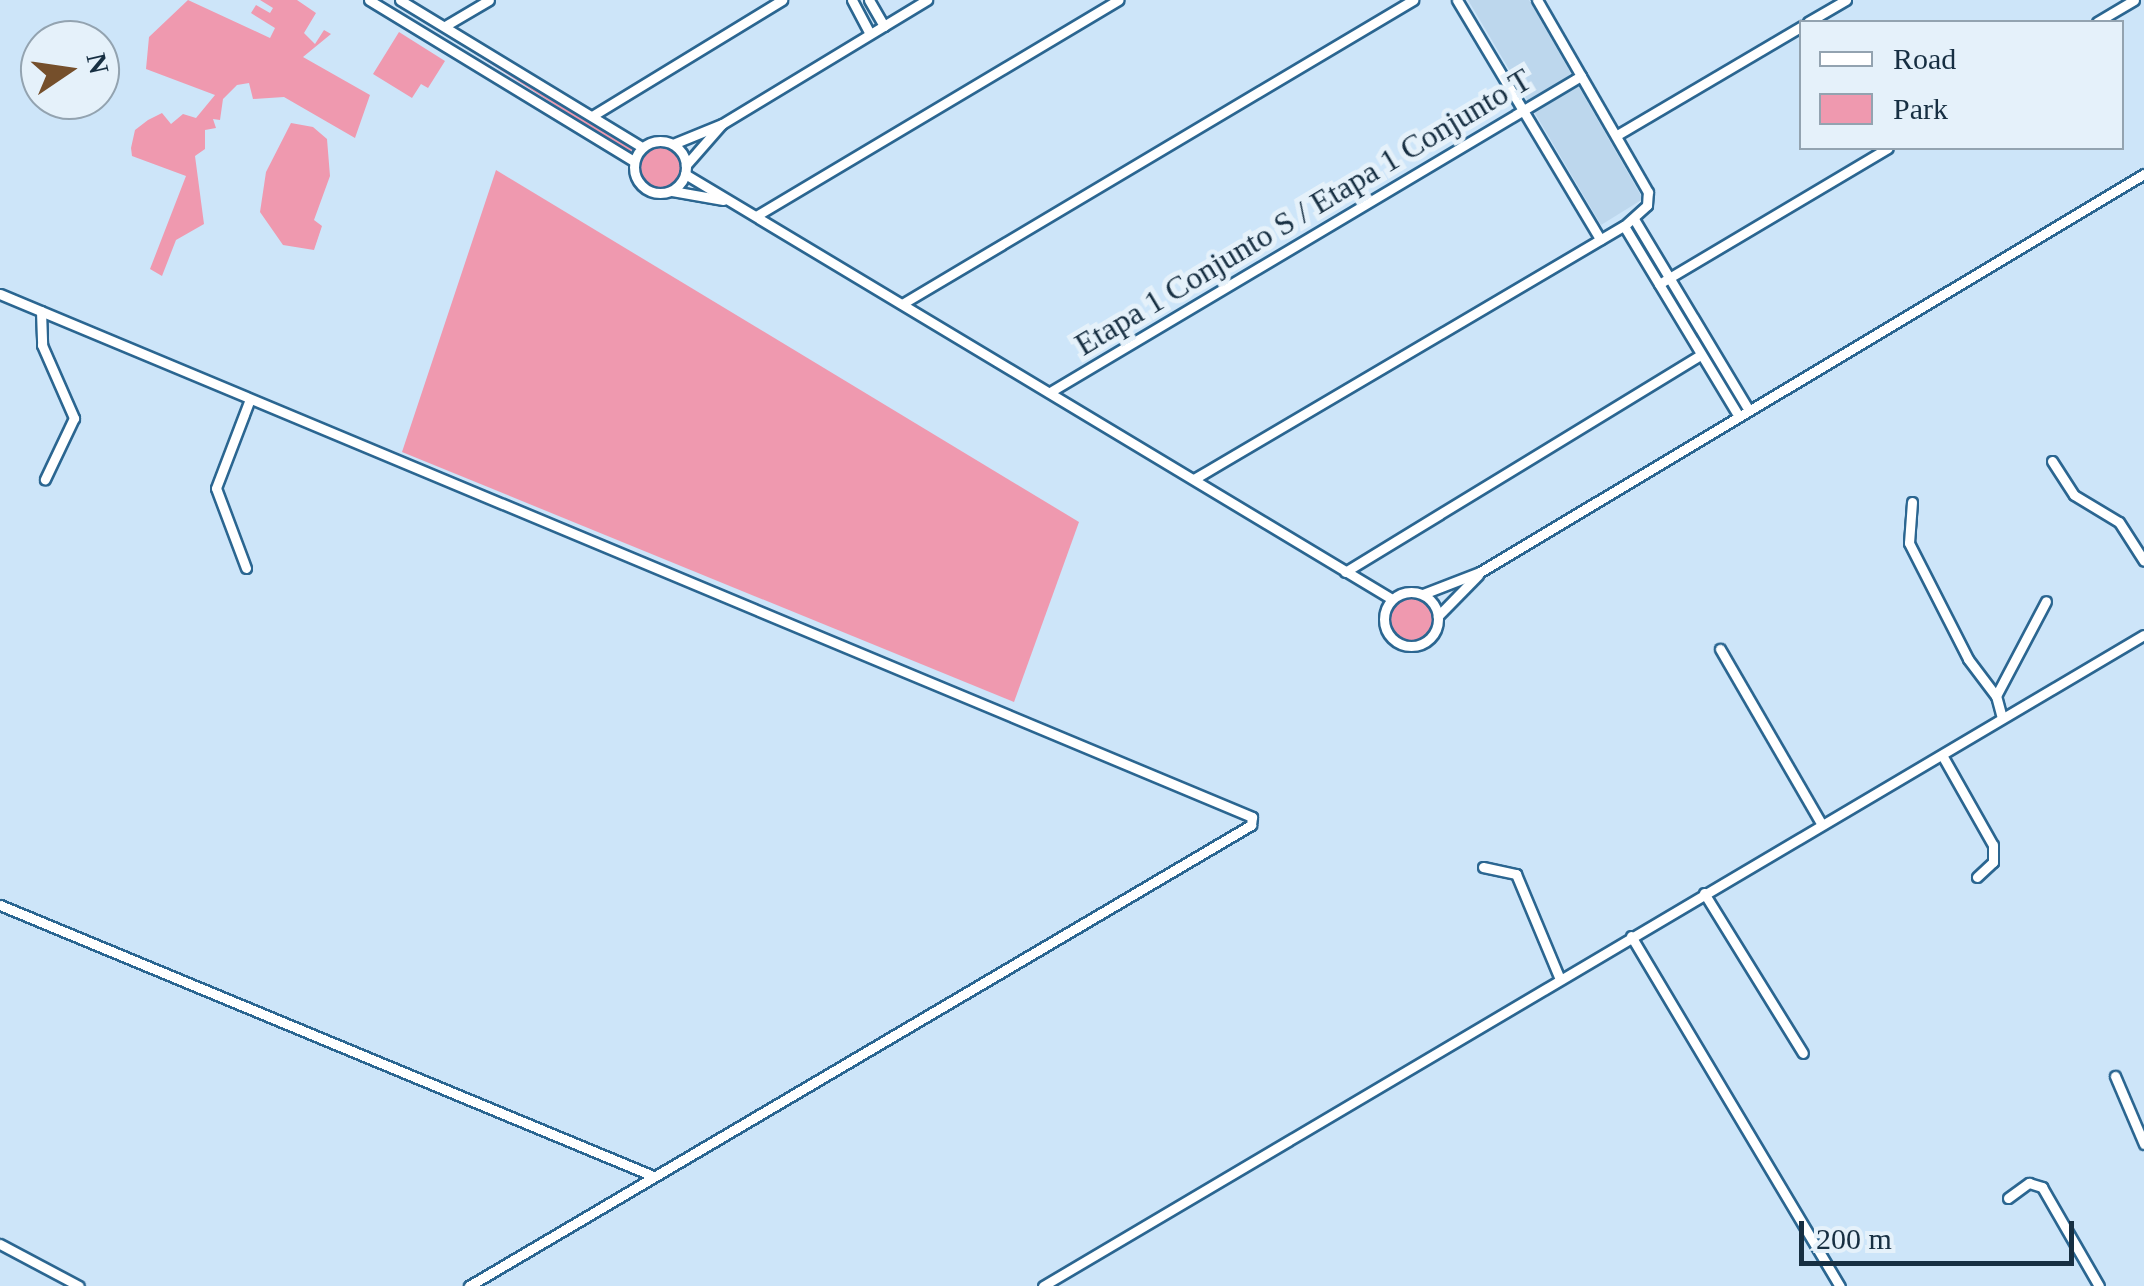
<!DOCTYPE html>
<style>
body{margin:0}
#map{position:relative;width:2144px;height:1286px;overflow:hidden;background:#cde5f9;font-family:"Times New Roman",serif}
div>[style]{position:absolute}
.built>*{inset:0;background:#bdd7ed}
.green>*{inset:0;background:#ef99af}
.round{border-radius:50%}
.roads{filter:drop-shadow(2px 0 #2b6691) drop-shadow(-2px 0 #2b6691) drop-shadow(0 2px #2b6691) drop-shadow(0 -2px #2b6691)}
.minor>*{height:9px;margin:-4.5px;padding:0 4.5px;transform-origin:4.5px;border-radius:4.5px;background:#fff}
.minor>.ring{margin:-4.5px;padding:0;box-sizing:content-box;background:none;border:9px solid #fff;border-radius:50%}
span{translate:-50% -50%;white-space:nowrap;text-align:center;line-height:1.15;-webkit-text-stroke:10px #e5f1fa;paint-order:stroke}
.street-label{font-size:32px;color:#172f42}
.legend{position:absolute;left:1799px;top:20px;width:325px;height:130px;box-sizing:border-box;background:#e5f1fa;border:2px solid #93a3b0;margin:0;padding:12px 18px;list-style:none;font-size:30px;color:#172f42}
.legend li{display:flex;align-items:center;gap:20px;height:50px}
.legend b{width:50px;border:2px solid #93a3b0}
.north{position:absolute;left:20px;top:20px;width:100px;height:100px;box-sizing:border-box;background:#e5f1fa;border:2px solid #93a3b0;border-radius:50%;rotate:77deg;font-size:28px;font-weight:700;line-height:40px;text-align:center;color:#172f42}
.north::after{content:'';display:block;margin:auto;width:35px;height:45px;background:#754f2b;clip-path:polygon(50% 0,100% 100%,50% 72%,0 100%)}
.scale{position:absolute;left:1799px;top:1221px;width:275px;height:45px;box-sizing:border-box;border:5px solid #172f42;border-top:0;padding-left:12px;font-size:30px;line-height:35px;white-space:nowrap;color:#172f42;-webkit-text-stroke:8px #e5f1fa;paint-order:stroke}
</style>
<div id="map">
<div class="built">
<i style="clip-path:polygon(1468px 0,1529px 0,1643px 199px,1601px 225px)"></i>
</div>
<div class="green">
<i style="clip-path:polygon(188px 0,270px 38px,275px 28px,251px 13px,256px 5px,270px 13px,273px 8px,260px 0,297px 0,316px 13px,304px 33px,315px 44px,324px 30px,331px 34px,303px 57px,370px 95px,355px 138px,284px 97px,253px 99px,249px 83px,237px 85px,223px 99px,220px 120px,213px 119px,216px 128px,205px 130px,205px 149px,195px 156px,204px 224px,176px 240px,162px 276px,150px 269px,186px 176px,132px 156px,131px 148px,135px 130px,148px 120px,162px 113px,171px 124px,183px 114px,196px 118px,215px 95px,146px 69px,149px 37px)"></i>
<i style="clip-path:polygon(399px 32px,445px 61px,428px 88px,421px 84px,412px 98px,373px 74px)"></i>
<i style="clip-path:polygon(457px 42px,633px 148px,630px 153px)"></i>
<i style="clip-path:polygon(291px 123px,313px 127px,327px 139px,330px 176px,314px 220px,322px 226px,314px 250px,283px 245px,260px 212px,266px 172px)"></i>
<i class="round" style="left:639px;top:146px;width:42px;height:42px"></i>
<i style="clip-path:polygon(496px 170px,1079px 522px,1014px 702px,402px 452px)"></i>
<i class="round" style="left:1389px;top:597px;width:44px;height:44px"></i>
</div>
<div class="roads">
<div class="minor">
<i style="left:369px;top:0;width:310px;rotate:31.3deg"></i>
<i style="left:400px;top:0;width:283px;rotate:31.3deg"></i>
<i style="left:852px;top:0;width:38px;rotate:62deg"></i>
<i style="left:869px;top:0;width:30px;rotate:60deg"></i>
<i style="left:1457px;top:0;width:279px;rotate:59.1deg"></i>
<i style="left:1808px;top:22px;width:44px;rotate:-30.1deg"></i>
<i style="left:2097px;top:22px;width:43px;rotate:-30.7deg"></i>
<i style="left:445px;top:26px;width:51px;rotate:-30.6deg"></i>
<i style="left:592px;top:116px;width:223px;rotate:-31.4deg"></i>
<i style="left:1617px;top:135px;width:215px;rotate:-30.5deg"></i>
<i class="ring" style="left:634px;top:141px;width:43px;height:43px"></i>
<i style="left:673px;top:144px;width:53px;rotate:-22.2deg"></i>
<i style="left:722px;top:124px;width:240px;rotate:-31.2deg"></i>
<i style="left:686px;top:165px;width:52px;rotate:-48.9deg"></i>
<i style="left:685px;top:174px;width:825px;rotate:31.01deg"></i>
<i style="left:672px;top:191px;width:52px;rotate:10deg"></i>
<i style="left:756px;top:216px;width:422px;rotate:-30.8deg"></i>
<i style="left:1634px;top:219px;width:219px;rotate:59deg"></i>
<i style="left:1624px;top:226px;width:218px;rotate:58.9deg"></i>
<i style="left:1659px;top:284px;width:266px;rotate:-30.7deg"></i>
<i style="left:0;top:294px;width:1357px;rotate:22.67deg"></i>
<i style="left:1252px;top:817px;width:8px;rotate:97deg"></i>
<i style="left:1251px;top:825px;width:908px;rotate:149.48deg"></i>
<i style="left:902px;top:304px;width:595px;rotate:-30.75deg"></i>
<i style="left:41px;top:311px;width:34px;rotate:88deg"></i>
<i style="left:42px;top:345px;width:80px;rotate:66.3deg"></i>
<i style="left:74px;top:418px;width:68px;rotate:115.4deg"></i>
<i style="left:1050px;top:392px;width:618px;rotate:-30.76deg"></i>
<i style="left:2052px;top:461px;width:40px;rotate:57.1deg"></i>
<i style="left:2074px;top:495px;width:52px;rotate:31deg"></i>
<i style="left:2119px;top:522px;width:46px;rotate:57.3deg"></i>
<i style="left:1194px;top:479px;width:499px;rotate:-30.5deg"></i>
<i style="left:1624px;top:226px;width:31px;rotate:-42deg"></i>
<i style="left:1647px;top:205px;width:13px;rotate:-86deg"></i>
<i style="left:1648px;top:192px;width:222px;rotate:-120deg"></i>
<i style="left:1912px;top:502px;width:41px;rotate:94.2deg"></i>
<i style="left:1909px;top:543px;width:130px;rotate:63deg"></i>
<i style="left:1968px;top:659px;width:46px;rotate:52.9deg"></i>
<i style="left:246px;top:568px;width:85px;rotate:-110.6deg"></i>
<i style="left:216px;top:488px;width:95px;rotate:-69.1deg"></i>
<i style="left:1345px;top:572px;width:417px;rotate:-31.4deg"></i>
<i class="ring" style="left:1384px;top:592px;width:45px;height:45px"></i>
<i style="left:1423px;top:594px;width:61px;rotate:-21.1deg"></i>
<i style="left:1480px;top:572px;width:774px;rotate:-30.94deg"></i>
<i style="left:1438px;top:616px;width:57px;rotate:-45.7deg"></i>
<i style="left:1720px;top:649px;width:201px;rotate:59.9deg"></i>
<i style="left:2002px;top:718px;width:23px;rotate:-105deg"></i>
<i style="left:1996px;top:696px;width:107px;rotate:-62.2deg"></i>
<i style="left:1942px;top:755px;width:103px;rotate:60.5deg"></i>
<i style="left:1993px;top:845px;width:17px;rotate:90deg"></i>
<i style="left:1993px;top:862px;width:22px;rotate:137deg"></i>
<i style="left:1483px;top:867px;width:34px;rotate:12deg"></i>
<i style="left:1516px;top:874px;width:114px;rotate:67.3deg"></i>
<i style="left:1704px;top:893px;width:188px;rotate:58.3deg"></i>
<i style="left:0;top:905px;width:705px;rotate:22.53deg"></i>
<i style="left:1631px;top:936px;width:408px;rotate:59.2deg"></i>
<i style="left:2115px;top:1076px;width:74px;rotate:66.9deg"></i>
<i style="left:2008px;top:1198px;width:26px;rotate:-36deg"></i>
<i style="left:2029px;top:1183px;width:14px;rotate:17deg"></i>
<i style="left:2042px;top:1187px;width:114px;rotate:60.1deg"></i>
<i style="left:0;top:1244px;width:89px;rotate:28deg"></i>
<i style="left:1043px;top:1286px;width:1279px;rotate:-30.6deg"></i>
</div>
</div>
<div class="street-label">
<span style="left:1303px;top:212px;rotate:-31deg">Etapa 1 Conjunto S / Etapa 1 Conjunto T</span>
</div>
<ul class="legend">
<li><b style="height:12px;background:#fff"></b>Road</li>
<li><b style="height:28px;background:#ef99af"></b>Park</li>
</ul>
<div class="north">N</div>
<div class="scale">200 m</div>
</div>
